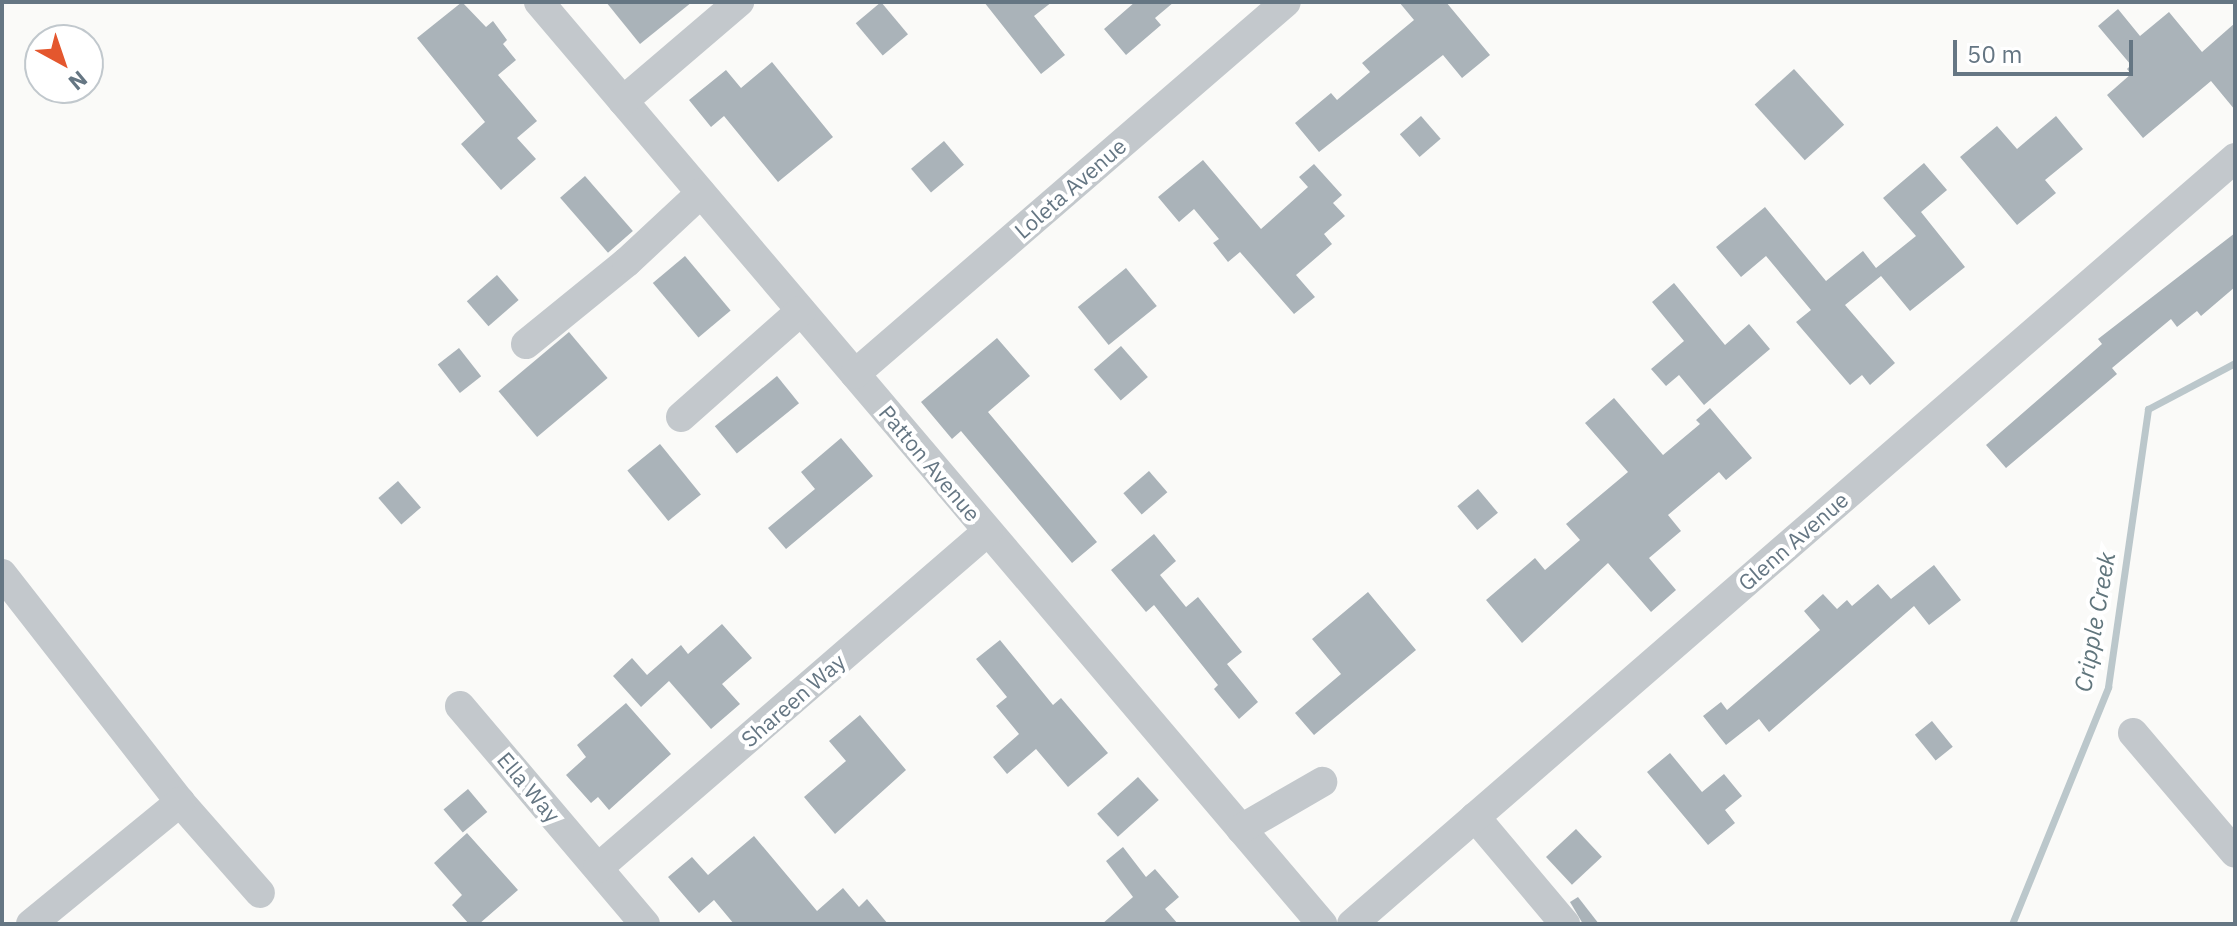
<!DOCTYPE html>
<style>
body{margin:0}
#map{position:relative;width:2237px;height:926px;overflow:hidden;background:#fafaf8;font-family:"IBM Plex Sans",sans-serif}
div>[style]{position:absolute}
.stream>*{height:7px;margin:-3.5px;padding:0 3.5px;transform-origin:3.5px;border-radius:3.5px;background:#bbc7cb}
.building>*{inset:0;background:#aab3b9;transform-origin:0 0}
.minor>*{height:30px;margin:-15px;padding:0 15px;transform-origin:15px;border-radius:15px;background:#c3c8cc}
span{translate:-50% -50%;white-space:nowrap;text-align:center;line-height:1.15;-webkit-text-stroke:8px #fff;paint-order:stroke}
.street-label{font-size:22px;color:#657683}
.water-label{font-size:24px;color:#60757c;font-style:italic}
.frame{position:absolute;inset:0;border:4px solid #657683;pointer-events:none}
.north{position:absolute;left:24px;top:24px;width:80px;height:80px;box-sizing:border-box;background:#fff;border:2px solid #c1c8cd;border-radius:50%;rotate:140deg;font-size:22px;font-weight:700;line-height:32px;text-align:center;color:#657683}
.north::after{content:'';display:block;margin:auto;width:28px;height:36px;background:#e4572e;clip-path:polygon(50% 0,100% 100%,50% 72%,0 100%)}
.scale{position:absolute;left:1953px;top:40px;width:180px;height:36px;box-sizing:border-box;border:4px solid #657683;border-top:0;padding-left:10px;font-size:24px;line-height:28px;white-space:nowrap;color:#657683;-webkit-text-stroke:6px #fff;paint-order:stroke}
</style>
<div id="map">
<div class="stream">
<i style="left:2012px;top:924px;width:256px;rotate:-67.9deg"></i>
<i style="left:2108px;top:687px;width:281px;rotate:-81.8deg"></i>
<i style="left:2148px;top:409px;width:98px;rotate:-27.9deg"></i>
</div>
<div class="building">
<i style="clip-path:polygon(462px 2px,486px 27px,493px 21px,507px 40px,503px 44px,516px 60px,498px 75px,537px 121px,517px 138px,536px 159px,501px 190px,461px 144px,485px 122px,417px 38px)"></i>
<i style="clip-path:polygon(606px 2px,692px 2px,640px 44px)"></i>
<i style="left:881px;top:2px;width:42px;height:33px;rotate:50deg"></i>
<i style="clip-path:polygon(984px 2px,1052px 2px,1034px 16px,1065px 55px,1041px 74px)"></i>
<i style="clip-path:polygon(1135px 2px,1174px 2px,1155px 18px,1161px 25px,1126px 55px,1104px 29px)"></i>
<i style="clip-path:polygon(1399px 2px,1446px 2px,1490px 55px,1462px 78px,1443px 55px,1319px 152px,1295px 123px,1331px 93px,1337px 100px,1370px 72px,1362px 63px,1414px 20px)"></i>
<i style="clip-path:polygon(2118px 9px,2140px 36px,2169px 12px,2202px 52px,2235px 23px,2235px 110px,2211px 81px,2143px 138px,2107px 95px,2131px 74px,2127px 69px,2131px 65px,2098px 26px)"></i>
<i style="clip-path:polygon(772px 62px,833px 137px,778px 182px,724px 116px,711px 127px,689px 100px,726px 70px,741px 88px)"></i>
<i style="left:1794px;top:69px;width:75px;height:53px;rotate:48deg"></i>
<i style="left:1421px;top:116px;width:30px;height:28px;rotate:49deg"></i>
<i style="clip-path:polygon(2056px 116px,2083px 149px,2045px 180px,2056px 193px,2017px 225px,1960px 157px,1997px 126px,2017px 149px)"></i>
<i style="left:944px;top:141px;width:31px;height:43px;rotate:50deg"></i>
<i style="clip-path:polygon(1203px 160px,1261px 229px,1308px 187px,1299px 177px,1314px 164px,1342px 195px,1333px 203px,1345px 216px,1324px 234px,1332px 244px,1296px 275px,1315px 297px,1294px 314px,1240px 252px,1228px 262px,1213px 243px,1219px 239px,1194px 209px,1179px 222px,1158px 197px)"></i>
<i style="clip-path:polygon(1924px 163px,1947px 190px,1921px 212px,1965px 267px,1910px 311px,1881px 276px,1845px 305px,1895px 363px,1870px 385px,1862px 375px,1850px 385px,1796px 322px,1811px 310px,1766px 256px,1741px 277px,1716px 247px,1765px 207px,1826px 281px,1863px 251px,1876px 268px,1916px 236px,1883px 198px)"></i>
<i style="left:585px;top:176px;width:73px;height:33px;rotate:49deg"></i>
<i style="clip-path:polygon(2235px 233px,2235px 287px,2201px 316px,2197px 311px,2177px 327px,2171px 319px,2112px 368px,2117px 374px,2006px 468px,1986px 445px,2102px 344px,2098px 339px)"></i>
<i style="left:685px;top:256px;width:71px;height:42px;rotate:50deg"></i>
<i style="left:1126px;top:268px;width:49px;height:62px;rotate:51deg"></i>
<i style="left:497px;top:275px;width:33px;height:40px;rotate:49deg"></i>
<i style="clip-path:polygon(1674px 283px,1725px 345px,1749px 324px,1770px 349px,1704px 405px,1679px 375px,1666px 386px,1651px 369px,1684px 341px,1652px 302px)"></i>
<i style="left:569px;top:332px;width:60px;height:92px;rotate:50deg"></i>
<i style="clip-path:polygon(997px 338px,1030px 376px,988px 412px,1097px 542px,1072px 563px,961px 431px,952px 439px,921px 402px)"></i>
<i style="left:1121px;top:346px;width:41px;height:36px;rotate:49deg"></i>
<i style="left:459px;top:348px;width:36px;height:27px;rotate:52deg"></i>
<i style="left:777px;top:376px;width:35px;height:80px;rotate:51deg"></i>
<i style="clip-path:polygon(1614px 398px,1663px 455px,1700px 424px,1696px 420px,1710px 408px,1752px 458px,1726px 480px,1719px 472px,1668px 515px,1681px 531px,1649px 558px,1676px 590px,1651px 612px,1608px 563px,1522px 643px,1486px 600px,1535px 558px,1545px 570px,1580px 540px,1566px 524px,1628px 472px,1585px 423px)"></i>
<i style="clip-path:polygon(841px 438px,873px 476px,786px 549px,768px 528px,815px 489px,801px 472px)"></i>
<i style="left:660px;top:444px;width:65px;height:42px;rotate:51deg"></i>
<i style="left:1149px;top:471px;width:28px;height:34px;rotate:49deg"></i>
<i style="left:398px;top:481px;width:35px;height:26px;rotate:49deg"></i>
<i style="left:1478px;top:489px;width:31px;height:27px;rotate:50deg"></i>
<i style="clip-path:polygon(1154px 534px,1176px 561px,1160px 575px,1186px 607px,1198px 597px,1242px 652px,1227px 664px,1258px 702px,1239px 719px,1214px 689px,1218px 685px,1154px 605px,1146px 612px,1111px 570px)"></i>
<i style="clip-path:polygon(1934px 565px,1961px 600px,1929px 625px,1914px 606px,1769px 732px,1759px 719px,1726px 745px,1703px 716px,1721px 702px,1727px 710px,1820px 630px,1804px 611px,1823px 594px,1837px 609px,1847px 600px,1852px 606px,1878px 584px,1891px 599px)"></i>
<i style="clip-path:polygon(1368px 592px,1416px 650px,1314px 735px,1295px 713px,1341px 674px,1312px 639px)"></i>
<i style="clip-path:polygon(722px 624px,752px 658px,722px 684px,740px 704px,711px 729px,669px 681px,641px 707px,613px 676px,632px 658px,647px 675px,681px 645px,688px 654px)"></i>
<i style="clip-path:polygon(1000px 640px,1053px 705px,1061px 698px,1108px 753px,1068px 787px,1036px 749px,1007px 774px,993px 757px,1019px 734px,996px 706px,1007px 697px,976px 659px)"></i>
<i style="clip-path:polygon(626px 703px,671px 754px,609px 810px,598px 797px,591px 803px,566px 775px,586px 757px,577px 745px)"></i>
<i style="clip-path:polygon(860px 715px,906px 770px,835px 834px,804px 797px,846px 761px,829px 741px)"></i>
<i style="left:1932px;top:721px;width:33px;height:22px;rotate:51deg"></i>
<i style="clip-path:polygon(1670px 753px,1702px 792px,1724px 774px,1742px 796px,1725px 810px,1735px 823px,1708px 845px,1647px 772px)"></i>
<i style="left:1138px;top:777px;width:31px;height:55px;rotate:48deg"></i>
<i style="left:468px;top:789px;width:30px;height:32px;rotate:50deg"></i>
<i style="left:1576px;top:829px;width:38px;height:41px;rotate:47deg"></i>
<i style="clip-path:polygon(467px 833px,518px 890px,479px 924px,469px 924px,452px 905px,462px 895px,434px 863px)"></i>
<i style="clip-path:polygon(754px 836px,817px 911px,843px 888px,859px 907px,867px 899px,888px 924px,734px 924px,714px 900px,699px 913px,668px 877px,692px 857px,708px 875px)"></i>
<i style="clip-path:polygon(1123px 847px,1146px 877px,1155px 869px,1179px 897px,1165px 909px,1178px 924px,1102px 924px,1133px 897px,1106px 861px)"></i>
<i style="clip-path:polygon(1578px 897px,1599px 924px,1583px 924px,1570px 902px)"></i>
</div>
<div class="minor">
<i style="left:539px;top:2px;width:1210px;rotate:49.66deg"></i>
<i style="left:623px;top:101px;width:153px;rotate:-40.5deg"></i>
<i style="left:526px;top:344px;width:130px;rotate:-39.1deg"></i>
<i style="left:627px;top:262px;width:101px;rotate:-43deg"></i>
<i style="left:855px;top:374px;width:569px;rotate:-40.8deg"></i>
<i style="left:681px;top:417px;width:160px;rotate:-41.5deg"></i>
<i style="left:2px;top:574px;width:289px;rotate:52deg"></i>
<i style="left:180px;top:802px;width:121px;rotate:48.7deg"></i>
<i style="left:460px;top:706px;width:286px;rotate:49.7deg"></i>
<i style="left:2133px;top:733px;width:157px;rotate:49.6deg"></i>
<i style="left:1475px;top:817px;width:140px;rotate:49.9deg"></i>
<i style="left:1241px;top:829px;width:94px;rotate:-30.1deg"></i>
<i style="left:598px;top:868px;width:515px;rotate:-40.83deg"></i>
<i style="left:31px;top:924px;width:193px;rotate:-39.3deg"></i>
<i style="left:1352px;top:924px;width:1169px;rotate:-40.94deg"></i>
</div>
<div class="street-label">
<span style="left:1070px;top:188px;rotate:-41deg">Loleta Avenue</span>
<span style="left:930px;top:463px;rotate:50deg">Patton Avenue</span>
<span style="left:1793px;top:541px;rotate:-41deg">Glenn Avenue</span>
<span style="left:793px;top:700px;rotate:-41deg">Shareen Way</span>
<span style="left:529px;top:787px;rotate:50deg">Ella Way</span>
</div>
<div class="water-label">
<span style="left:2095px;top:622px;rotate:-80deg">Cripple Creek</span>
</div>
<div class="frame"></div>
<div class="north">N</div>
<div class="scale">50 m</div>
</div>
